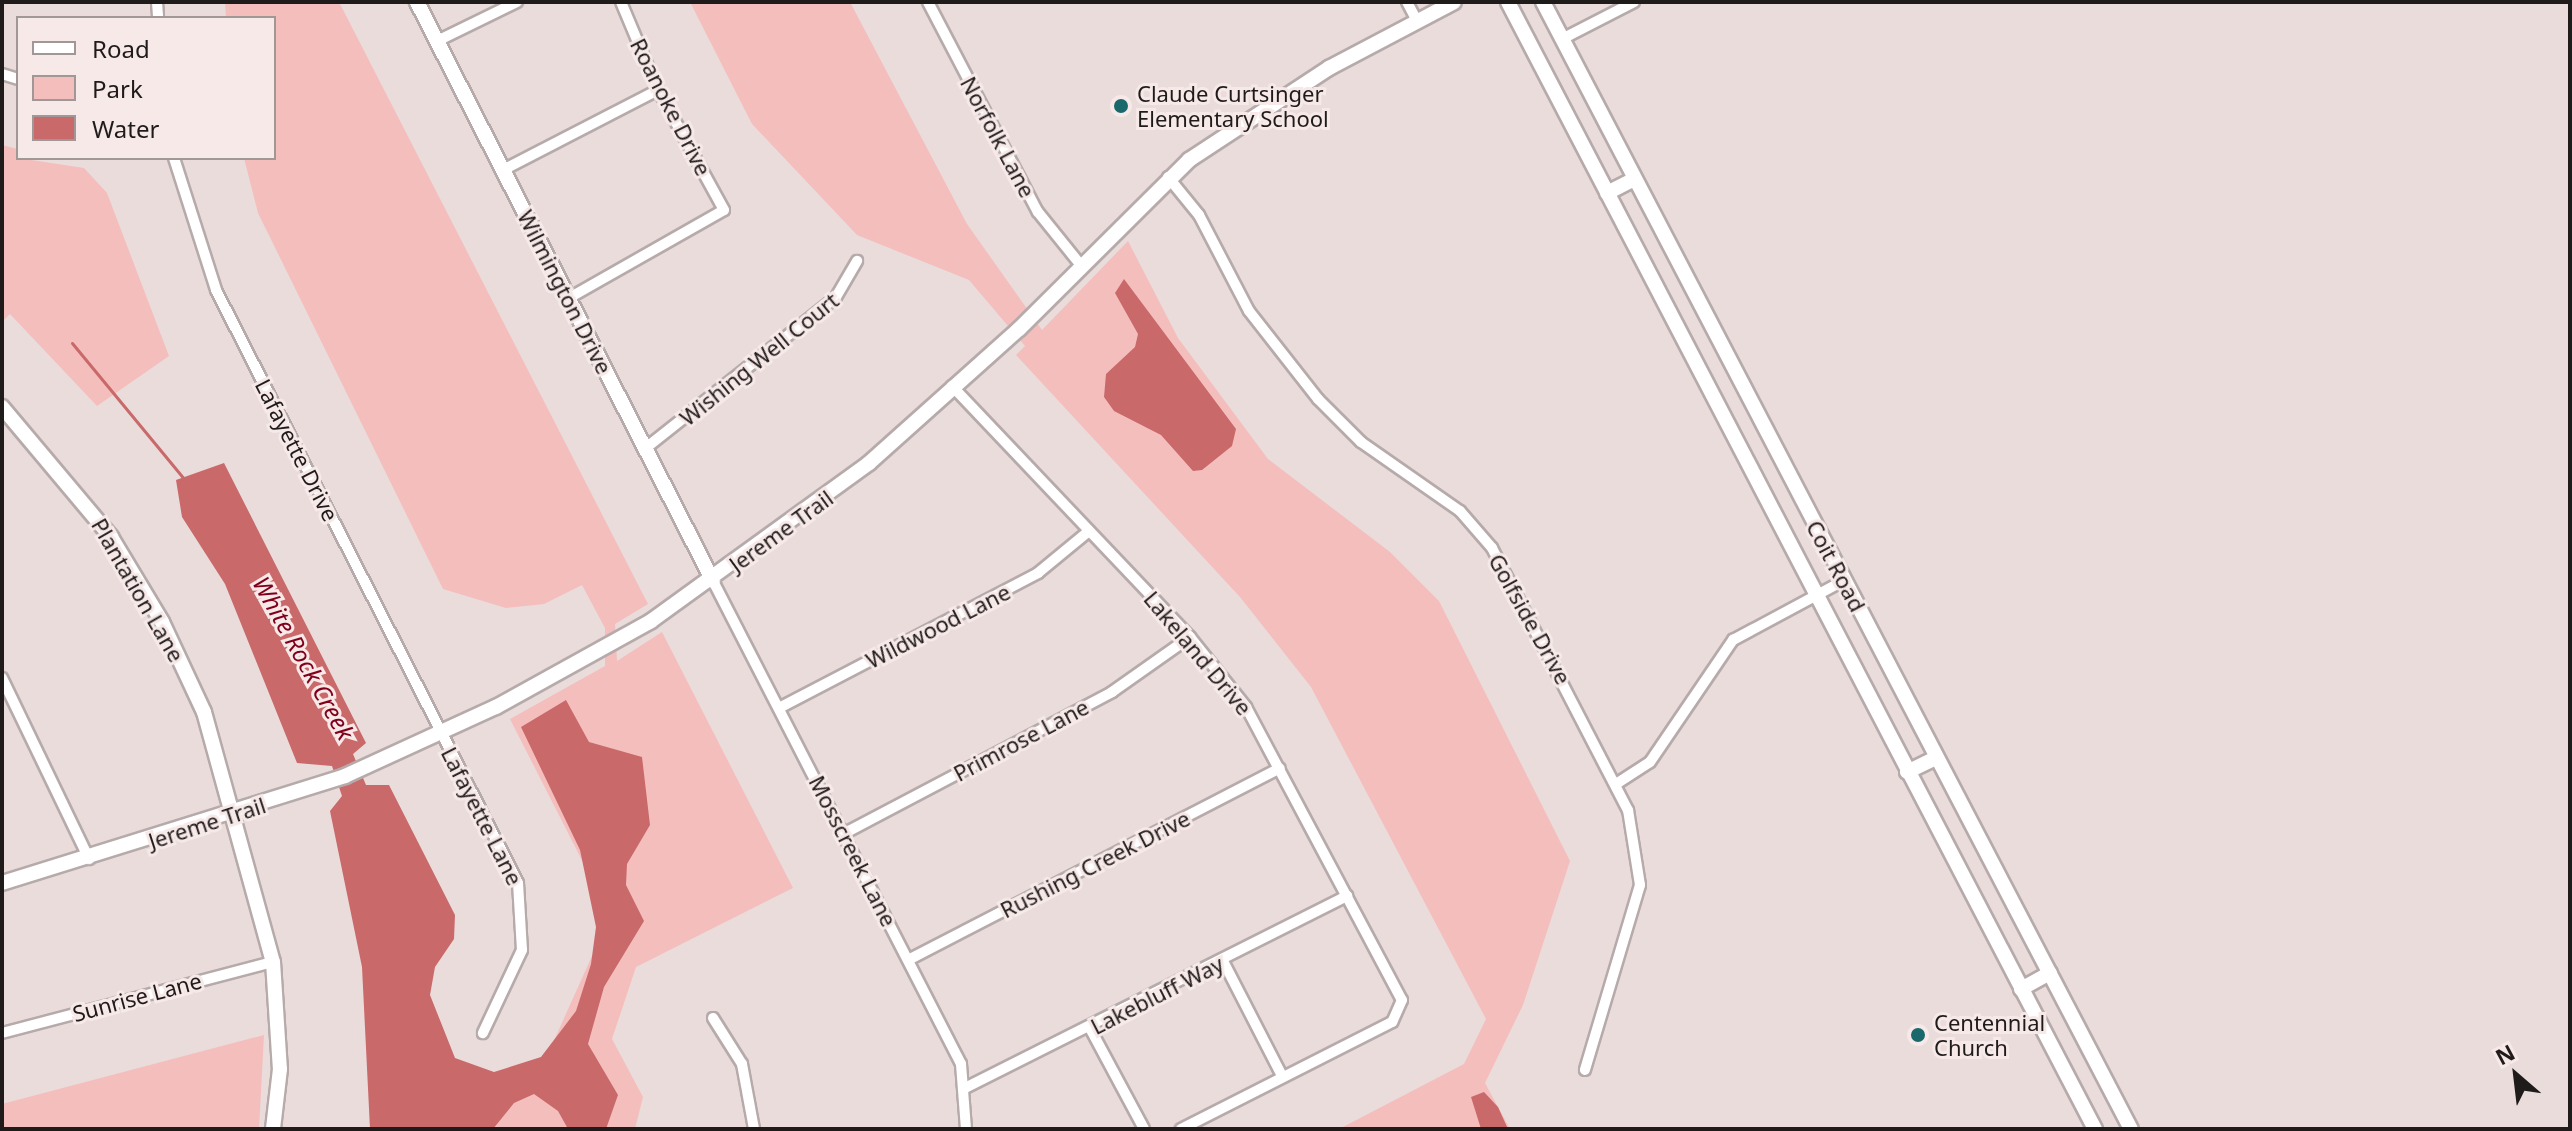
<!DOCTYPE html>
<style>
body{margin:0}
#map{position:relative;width:2572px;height:1131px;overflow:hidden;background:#e9dcdb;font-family:"Noto Sans",sans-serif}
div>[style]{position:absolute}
.green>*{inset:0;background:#f4bebd}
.water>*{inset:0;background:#c9696a}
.stream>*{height:3px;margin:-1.5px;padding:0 1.5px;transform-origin:1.5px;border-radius:1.5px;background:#c9696a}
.roads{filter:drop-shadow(2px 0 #b6aaaa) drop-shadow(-2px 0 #b6aaaa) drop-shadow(0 2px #b6aaaa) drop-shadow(0 -2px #b6aaaa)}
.street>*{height:10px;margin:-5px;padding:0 5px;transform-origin:5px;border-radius:5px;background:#fff}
.secondary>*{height:14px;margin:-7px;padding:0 7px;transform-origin:7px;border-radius:7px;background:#fff}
.dots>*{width:22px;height:22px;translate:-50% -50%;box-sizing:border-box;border:4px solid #f6e9e8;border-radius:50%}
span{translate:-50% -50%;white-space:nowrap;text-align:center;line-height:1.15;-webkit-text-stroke:6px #f6e9e8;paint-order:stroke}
.poi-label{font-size:22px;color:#201b1b}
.left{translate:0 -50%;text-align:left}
.street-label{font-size:22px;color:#201b1b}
.water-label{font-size:24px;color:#80001c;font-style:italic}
.frame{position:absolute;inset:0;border:4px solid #201b1b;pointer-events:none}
.legend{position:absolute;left:16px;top:16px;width:260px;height:144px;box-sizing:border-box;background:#f6e9e8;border:2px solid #a09796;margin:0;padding:10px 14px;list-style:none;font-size:24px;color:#201b1b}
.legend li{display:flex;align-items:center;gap:16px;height:40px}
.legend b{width:40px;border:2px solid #a09796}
.north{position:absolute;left:2476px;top:1035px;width:80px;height:80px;-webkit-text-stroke:6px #f6e9e8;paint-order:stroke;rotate:332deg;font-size:22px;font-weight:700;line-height:32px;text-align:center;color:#201b1b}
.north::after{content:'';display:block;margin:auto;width:28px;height:36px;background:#201b1b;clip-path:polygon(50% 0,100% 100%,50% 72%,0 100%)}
</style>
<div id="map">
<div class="green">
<i style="clip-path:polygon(225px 2px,339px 2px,648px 604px,615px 624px,617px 661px,662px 632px,793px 888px,636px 967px,612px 1039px,643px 1097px,635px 1129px,441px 1129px,543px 1065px,605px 927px,592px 880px,510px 719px,605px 666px,605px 628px,582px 585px,544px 604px,506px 608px,443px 589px,258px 213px,244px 158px,274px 158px,274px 18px,226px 18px)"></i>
<i style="clip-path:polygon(690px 2px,850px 2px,967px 224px,1042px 330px,1128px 241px,1178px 338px,1268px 459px,1390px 552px,1439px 601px,1570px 861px,1523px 1005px,1485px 1083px,1510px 1129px,1339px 1129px,1464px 1064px,1486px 1019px,1311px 687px,1240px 597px,1016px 355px,1025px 346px,969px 280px,857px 235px,752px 124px)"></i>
<i style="clip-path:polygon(2px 145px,18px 149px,18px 158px,84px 168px,107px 193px,169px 356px,97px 406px,10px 314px,2px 322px)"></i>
<i style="clip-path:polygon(264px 1035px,259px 1129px,2px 1129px,2px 1104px)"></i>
</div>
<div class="water">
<i style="clip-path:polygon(1124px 279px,1236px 429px,1232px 446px,1202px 470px,1193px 471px,1161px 435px,1114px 411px,1104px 397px,1106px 374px,1135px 347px,1138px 334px,1115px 293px)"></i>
<i style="clip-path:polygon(224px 463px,366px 743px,353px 754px,366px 785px,389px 785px,455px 915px,454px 939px,435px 967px,430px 995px,455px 1058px,494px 1072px,541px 1057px,576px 1011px,591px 964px,596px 927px,580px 850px,521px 727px,566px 700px,589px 742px,642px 757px,650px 825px,627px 864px,626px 885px,644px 921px,604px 987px,588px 1044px,618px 1095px,606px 1129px,568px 1129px,558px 1111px,534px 1094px,514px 1103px,493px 1129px,370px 1129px,362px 967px,330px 811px,342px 796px,332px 766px,297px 763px,225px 584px,182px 517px,176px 480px)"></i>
<i style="clip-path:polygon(1484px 1092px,1498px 1107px,1508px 1129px,1481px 1129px,1471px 1097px)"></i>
</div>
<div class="stream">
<i style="left:72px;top:343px;width:176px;rotate:50.5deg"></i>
</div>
<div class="roads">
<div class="street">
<i style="left:157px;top:2px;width:16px;rotate:86deg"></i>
<i style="left:928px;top:2px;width:237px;rotate:62.4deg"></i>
<i style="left:1038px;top:212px;width:67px;rotate:51.1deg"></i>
<i style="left:1407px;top:2px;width:21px;rotate:62deg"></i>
<i style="left:1562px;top:39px;width:81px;rotate:-27.2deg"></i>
<i style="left:437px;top:41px;width:89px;rotate:-26deg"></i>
<i style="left:2px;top:74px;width:17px;rotate:17deg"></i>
<i style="left:174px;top:158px;width:139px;rotate:72.3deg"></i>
<i style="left:216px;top:290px;width:665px;rotate:63.01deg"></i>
<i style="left:518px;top:883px;width:67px;rotate:86.6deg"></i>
<i style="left:522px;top:950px;width:92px;rotate:115.2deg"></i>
<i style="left:503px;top:170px;width:174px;rotate:-27.3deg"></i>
<i style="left:1168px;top:177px;width:49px;rotate:50.8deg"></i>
<i style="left:1199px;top:215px;width:108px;rotate:62.5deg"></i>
<i style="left:1249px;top:311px;width:112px;rotate:51.9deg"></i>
<i style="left:1318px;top:399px;width:61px;rotate:45deg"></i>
<i style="left:1361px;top:442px;width:121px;rotate:34.9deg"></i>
<i style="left:1460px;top:511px;width:49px;rotate:49.1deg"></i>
<i style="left:1492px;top:548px;width:295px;rotate:62.6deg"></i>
<i style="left:1628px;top:810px;width:76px;rotate:80.9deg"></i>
<i style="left:1640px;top:885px;width:193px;rotate:106.6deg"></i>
<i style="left:569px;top:298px;width:178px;rotate:-29.6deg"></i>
<i style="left:724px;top:210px;width:137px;rotate:-118.8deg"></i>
<i style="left:658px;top:90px;width:95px;rotate:-112.8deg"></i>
<i style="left:952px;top:386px;width:346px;rotate:46.5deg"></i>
<i style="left:1190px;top:637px;width:90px;rotate:51.3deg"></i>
<i style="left:1246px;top:707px;width:332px;rotate:62deg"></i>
<i style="left:1402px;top:1000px;width:24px;rotate:114deg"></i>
<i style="left:1392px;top:1022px;width:237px;rotate:153.1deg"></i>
<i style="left:647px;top:447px;width:241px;rotate:-38.4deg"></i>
<i style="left:836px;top:297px;width:42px;rotate:-59.7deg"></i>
<i style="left:713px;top:581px;width:543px;rotate:62.82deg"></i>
<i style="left:961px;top:1064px;width:65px;rotate:85.6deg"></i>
<i style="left:2px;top:678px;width:201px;rotate:64.3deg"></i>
<i style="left:779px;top:708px;width:292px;rotate:-27.5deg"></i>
<i style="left:1038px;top:573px;width:66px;rotate:-39.5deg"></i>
<i style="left:1616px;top:784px;width:40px;rotate:-32.9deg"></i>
<i style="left:1650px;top:762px;width:148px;rotate:-55.8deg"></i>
<i style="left:1733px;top:640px;width:125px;rotate:-28.2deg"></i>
<i style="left:845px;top:833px;width:302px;rotate:-27.8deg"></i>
<i style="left:1112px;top:692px;width:95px;rotate:-35.2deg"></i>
<i style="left:910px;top:959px;width:416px;rotate:-27.3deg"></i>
<i style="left:1223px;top:961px;width:129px;rotate:62.8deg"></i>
<i style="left:713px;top:1018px;width:54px;rotate:57.8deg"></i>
<i style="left:742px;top:1064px;width:66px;rotate:79.5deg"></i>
<i style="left:1091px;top:1030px;width:112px;rotate:61.8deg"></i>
<i style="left:2px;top:1033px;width:280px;rotate:-14.7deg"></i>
<i style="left:965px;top:1088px;width:428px;rotate:-26.7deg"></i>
</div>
<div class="secondary">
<i style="left:417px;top:2px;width:650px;rotate:62.92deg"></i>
<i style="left:1508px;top:2px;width:1271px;rotate:62.49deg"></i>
<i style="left:1543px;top:2px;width:1271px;rotate:62.45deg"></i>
<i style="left:1607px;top:193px;width:30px;rotate:-27deg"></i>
<i style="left:2px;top:407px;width:170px;rotate:50deg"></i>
<i style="left:111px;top:537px;width:99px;rotate:59deg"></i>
<i style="left:162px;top:622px;width:99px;rotate:65deg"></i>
<i style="left:204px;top:712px;width:259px;rotate:74.6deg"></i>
<i style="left:273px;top:962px;width:107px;rotate:86.3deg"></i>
<i style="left:280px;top:1069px;width:60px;rotate:96.7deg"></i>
<i style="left:1907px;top:772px;width:32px;rotate:-26deg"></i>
<i style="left:2px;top:883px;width:359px;rotate:-17.3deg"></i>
<i style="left:345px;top:776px;width:166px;rotate:-24.6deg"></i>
<i style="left:496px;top:707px;width:177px;rotate:-29deg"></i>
<i style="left:651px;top:621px;width:269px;rotate:-35.9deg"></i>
<i style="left:869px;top:463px;width:201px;rotate:-41.8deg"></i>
<i style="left:1019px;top:329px;width:240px;rotate:-44.8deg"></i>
<i style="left:1189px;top:160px;width:168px;rotate:-33.3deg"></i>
<i style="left:1329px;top:68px;width:141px;rotate:-27.8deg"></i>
<i style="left:2021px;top:989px;width:33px;rotate:-29deg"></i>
</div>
</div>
<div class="dots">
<i style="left:1121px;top:106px;background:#1b686c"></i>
<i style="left:1918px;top:1035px;background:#1b686c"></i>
</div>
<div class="poi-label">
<span class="left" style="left:1137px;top:106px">Claude Curtsinger<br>Elementary School</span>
<span class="left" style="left:1934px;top:1035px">Centennial<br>Church</span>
</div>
<div class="street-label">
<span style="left:671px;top:107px;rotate:63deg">Roanoke Drive</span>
<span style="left:998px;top:137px;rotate:62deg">Norfolk Lane</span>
<span style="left:565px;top:292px;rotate:63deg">Wilmington Drive</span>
<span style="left:759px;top:359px;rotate:-39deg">Wishing Well Court</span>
<span style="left:297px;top:450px;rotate:63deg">Lafayette Drive</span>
<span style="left:781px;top:531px;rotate:-36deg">Jereme Trail</span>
<span style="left:1836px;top:566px;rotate:62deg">Coit Road</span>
<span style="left:138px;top:590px;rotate:60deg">Plantation Lane</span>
<span style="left:1530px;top:619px;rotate:61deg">Golfside Drive</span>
<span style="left:938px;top:626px;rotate:-27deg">Wildwood Lane</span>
<span style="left:1198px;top:653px;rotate:50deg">Lakeland Drive</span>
<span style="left:1021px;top:740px;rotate:-28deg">Primrose Lane</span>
<span style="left:482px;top:816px;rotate:63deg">Lafayette Lane</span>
<span style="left:207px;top:823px;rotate:-18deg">Jereme Trail</span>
<span style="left:853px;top:851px;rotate:63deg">Mosscreek Lane</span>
<span style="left:1095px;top:864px;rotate:-27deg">Rushing Creek Drive</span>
<span style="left:1157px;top:995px;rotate:-27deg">Lakebluff Way</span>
<span style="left:137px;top:997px;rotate:-15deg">Sunrise Lane</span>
</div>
<div class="water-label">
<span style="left:304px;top:658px;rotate:61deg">White Rock Creek</span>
</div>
<div class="frame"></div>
<ul class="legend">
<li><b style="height:10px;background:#fff"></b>Road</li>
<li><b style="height:22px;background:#f4bebd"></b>Park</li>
<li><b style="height:22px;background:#c9696a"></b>Water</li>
</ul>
<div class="north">N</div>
</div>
